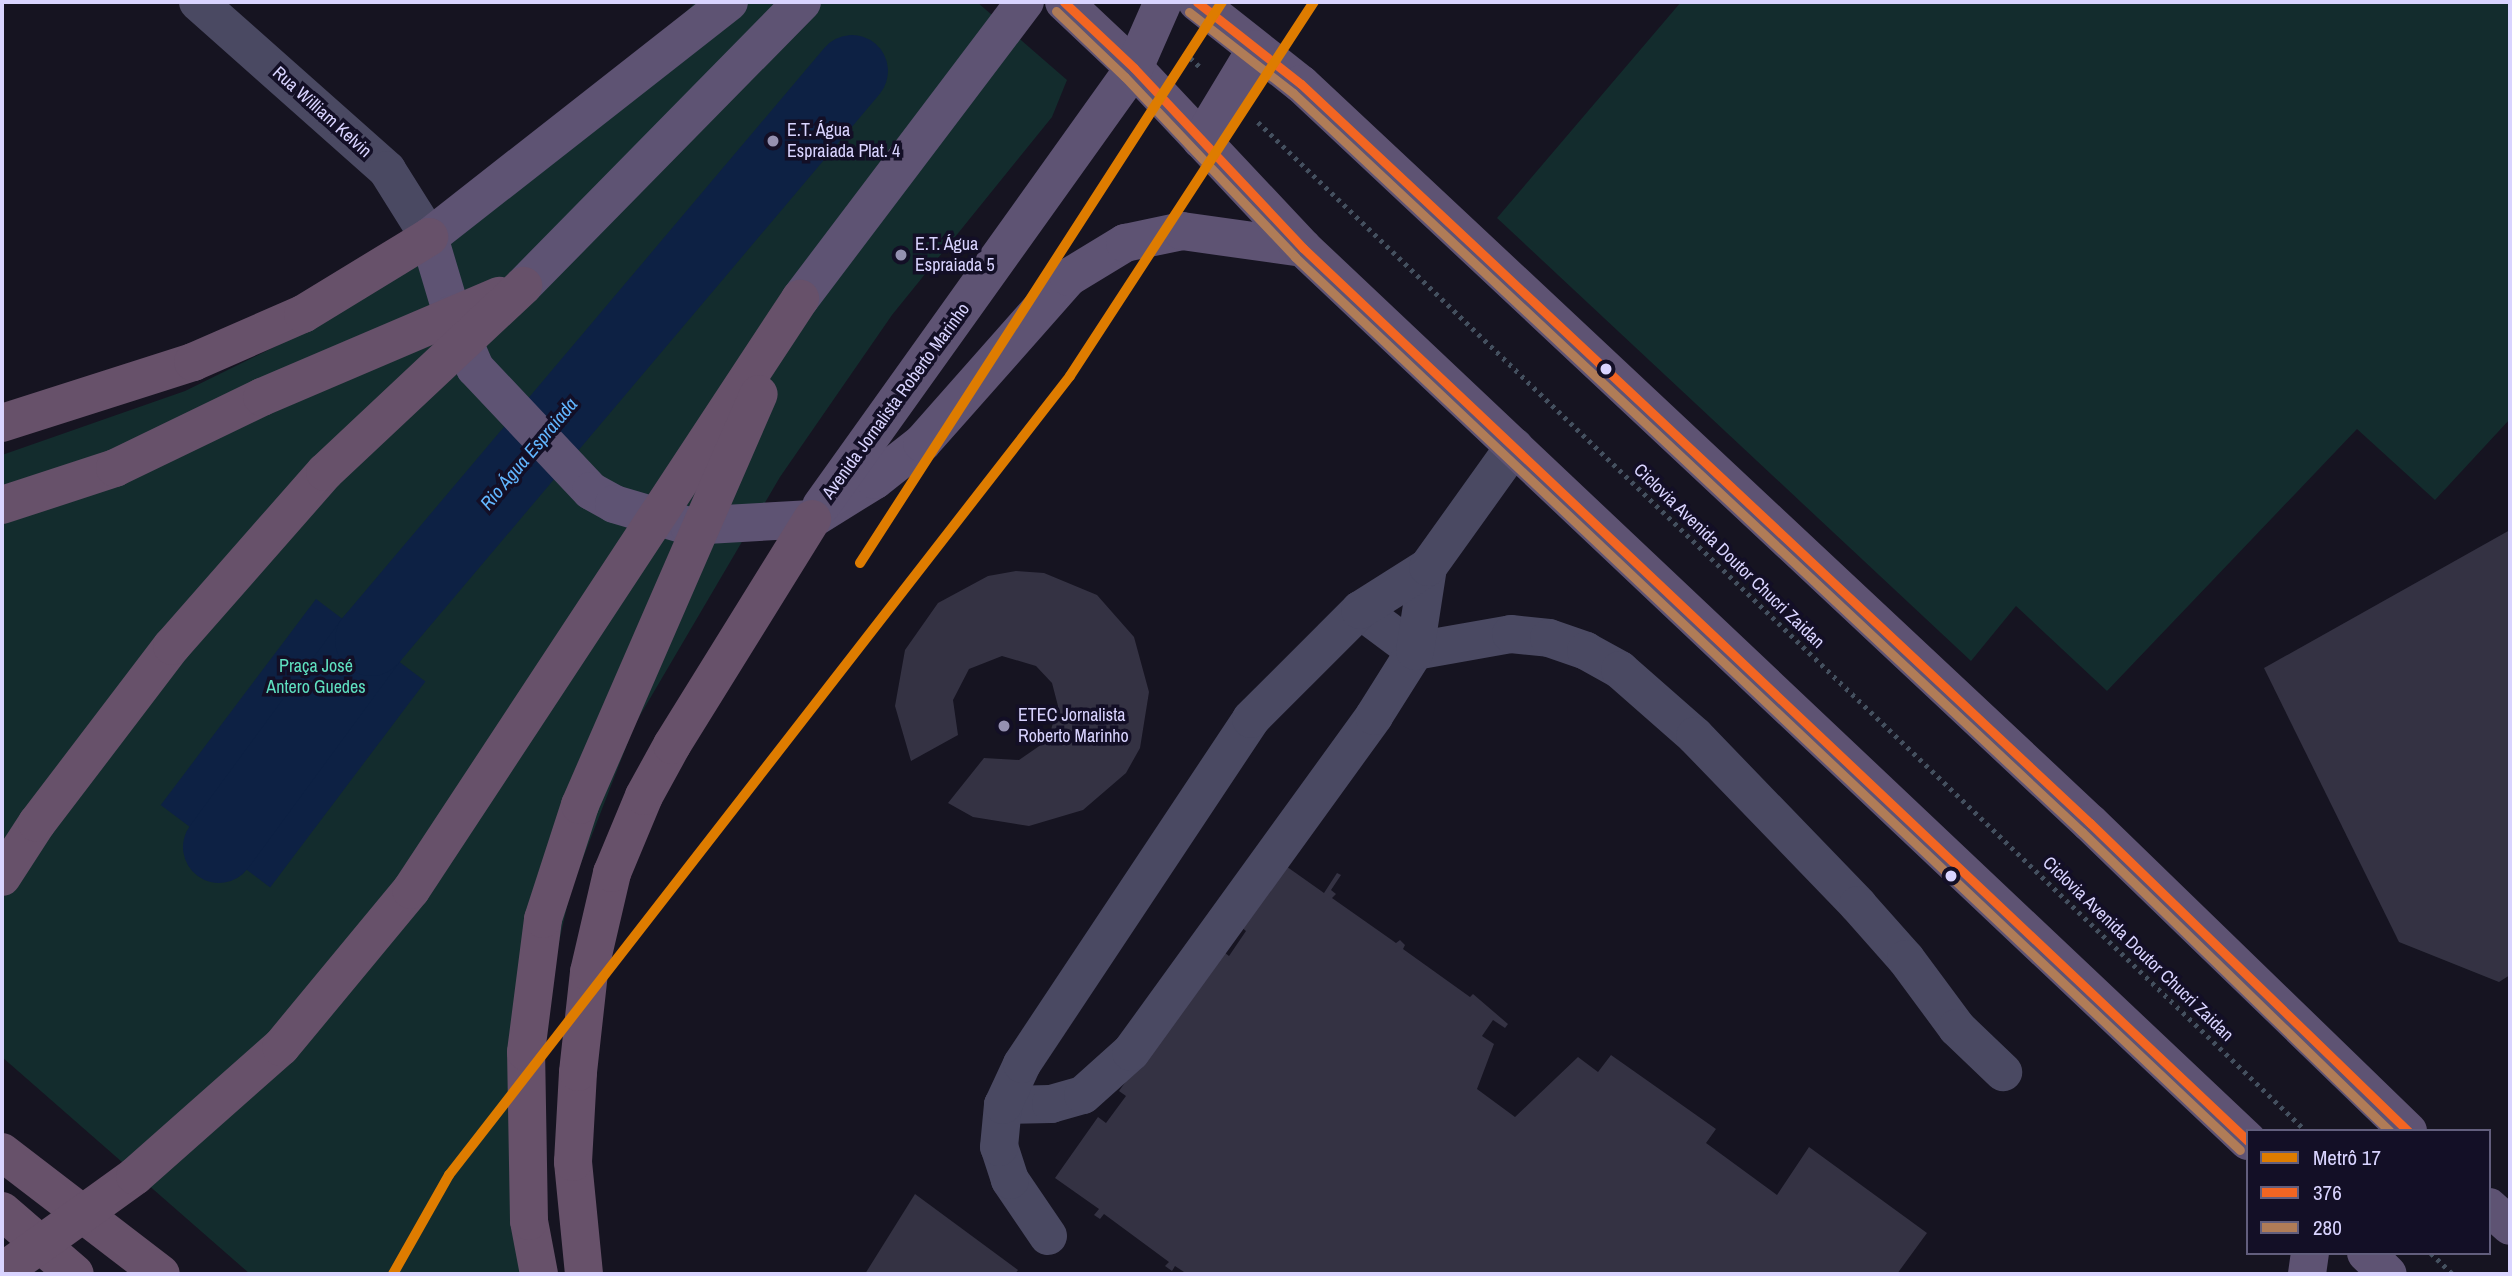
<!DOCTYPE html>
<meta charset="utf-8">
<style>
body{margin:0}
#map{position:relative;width:2512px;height:1276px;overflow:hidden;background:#161421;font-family:"Archivo Narrow",sans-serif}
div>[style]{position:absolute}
.green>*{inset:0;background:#132c2d}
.water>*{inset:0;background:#0d2144;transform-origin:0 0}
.river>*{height:72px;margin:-36px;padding:0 36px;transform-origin:36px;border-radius:36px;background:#0d2144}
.building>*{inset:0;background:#343243}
.path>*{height:4.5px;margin-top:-2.25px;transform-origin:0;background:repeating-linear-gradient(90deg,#44505f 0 3.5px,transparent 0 8.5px)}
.minor>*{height:38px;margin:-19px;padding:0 19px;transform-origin:19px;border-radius:19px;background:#4a4962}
.major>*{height:38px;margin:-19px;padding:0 19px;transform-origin:19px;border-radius:19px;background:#5e5373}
.highway>*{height:38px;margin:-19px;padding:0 19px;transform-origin:19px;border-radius:19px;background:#67516a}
.bus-1>*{height:9px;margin:-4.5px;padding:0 4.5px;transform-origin:4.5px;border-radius:4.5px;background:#f26522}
.bus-2>*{height:9px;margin:-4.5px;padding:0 4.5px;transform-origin:4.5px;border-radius:4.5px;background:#b07c57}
.metro-1>*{height:10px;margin:-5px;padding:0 5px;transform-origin:5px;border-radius:5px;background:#de7c00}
.dots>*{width:19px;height:19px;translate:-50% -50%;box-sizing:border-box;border:4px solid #130f26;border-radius:50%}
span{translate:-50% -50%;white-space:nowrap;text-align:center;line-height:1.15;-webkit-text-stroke:7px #130f26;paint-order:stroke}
.street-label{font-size:18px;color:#d9d4ff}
.poi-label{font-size:18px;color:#d9d4ff}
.left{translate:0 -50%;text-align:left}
.park-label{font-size:18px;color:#5fe0c0}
.water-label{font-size:19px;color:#62b6ff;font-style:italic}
.frame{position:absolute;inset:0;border:4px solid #d9d4ff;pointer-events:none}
.legend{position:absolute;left:2246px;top:1129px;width:245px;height:126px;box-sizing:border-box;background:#130f26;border:2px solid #625e7d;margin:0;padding:9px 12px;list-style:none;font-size:21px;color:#d9d4ff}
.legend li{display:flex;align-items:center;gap:14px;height:35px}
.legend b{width:35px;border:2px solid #625e7d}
</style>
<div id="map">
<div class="green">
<i style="clip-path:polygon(696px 2px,977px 2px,1067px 80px,1052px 117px,892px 315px,780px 477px,635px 724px,571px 889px,545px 1004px,534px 1129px,548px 1274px,250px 1274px,2px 1057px,2px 455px,185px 391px,313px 328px,471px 220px)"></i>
<i style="clip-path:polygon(1681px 2px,2510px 2px,2510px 419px,2435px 500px,2357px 429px,2107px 691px,2016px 606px,1971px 661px,1497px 218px)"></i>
</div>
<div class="water">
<i style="left:316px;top:599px;width:137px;height:258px;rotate:37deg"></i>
</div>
<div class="river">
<i style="left:219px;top:847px;width:257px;rotate:-53.7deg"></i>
<i style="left:371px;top:640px;width:745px;rotate:-49.79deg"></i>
</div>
<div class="building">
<i style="clip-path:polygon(2510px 530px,2510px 975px,2499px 982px,2399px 942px,2264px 668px)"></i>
<i style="clip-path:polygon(1016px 571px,1044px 573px,1097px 595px,1134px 637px,1149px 692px,1140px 748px,1126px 773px,1083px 810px,1029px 826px,973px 817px,948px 803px,984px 758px,1019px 760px,1048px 740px,1058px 706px,1052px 683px,1036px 666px,1002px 656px,969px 669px,953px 700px,958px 735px,911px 761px,895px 706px,905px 650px,938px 603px,988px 576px)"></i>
<i style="clip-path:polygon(1283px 864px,1324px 893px,1337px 873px,1341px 875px,1331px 890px,1336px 894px,1332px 898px,1396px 943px,1400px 940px,1405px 945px,1403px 949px,1470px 997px,1473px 994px,1508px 1024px,1505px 1028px,1493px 1020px,1482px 1036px,1494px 1044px,1477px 1089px,1515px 1117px,1578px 1057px,1598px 1072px,1611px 1055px,1716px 1129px,1706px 1143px,1777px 1195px,1809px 1147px,1927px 1233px,1897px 1274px,1187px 1274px,1175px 1266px,1172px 1271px,1165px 1266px,1169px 1262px,1104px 1214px,1100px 1219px,1094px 1215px,1099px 1209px,1055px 1178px,1098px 1117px,1106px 1123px,1126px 1096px,1119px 1091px,1220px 949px,1229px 956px,1246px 931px,1240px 926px)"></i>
<i style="clip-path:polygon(915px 1194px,1018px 1270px,1015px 1274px,865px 1274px)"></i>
</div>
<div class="path">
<i style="left:1184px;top:52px;width:22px;rotate:43deg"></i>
<i style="left:1258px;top:122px;width:1455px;rotate:43.91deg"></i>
<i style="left:2431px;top:1253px;width:30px;rotate:44deg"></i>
</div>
<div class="minor">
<i style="left:198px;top:2px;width:253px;rotate:41.6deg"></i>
<i style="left:387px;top:170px;width:79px;rotate:57.9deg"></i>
<i style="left:1360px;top:610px;width:69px;rotate:36.7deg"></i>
<i style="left:1415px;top:651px;width:97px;rotate:-10deg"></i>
<i style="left:1511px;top:634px;width:38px;rotate:6deg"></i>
<i style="left:1549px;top:638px;width:39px;rotate:19deg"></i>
<i style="left:1586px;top:651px;width:39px;rotate:29deg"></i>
<i style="left:1620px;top:670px;width:100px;rotate:41.3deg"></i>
<i style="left:1695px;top:736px;width:235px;rotate:46deg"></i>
<i style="left:1858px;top:905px;width:72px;rotate:48.4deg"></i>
<i style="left:1906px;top:959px;width:86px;rotate:53.5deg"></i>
<i style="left:1957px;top:1028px;width:64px;rotate:43.7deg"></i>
<i style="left:1003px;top:1105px;width:48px;rotate:-1.2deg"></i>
<i style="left:1051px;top:1104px;width:33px;rotate:-16deg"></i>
<i style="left:1083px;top:1095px;width:64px;rotate:-41.9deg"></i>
<i style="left:1131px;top:1052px;width:415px;rotate:-54.1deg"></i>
<i style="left:1374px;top:716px;width:77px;rotate:-57.8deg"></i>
<i style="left:1415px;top:651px;width:85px;rotate:-81.2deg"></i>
<i style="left:1048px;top:1236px;width:68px;rotate:-124.2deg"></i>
<i style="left:1010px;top:1180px;width:35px;rotate:-108deg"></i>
<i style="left:999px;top:1147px;width:42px;rotate:-84.6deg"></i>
<i style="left:1003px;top:1105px;width:45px;rotate:-65.1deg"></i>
<i style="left:1022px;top:1064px;width:414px;rotate:-56.4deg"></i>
<i style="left:1251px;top:719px;width:154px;rotate:-45deg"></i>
<i style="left:1360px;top:610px;width:80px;rotate:-32.3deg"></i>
<i style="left:1428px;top:567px;width:148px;rotate:-54.4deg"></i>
</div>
<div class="major">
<i style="left:729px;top:2px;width:381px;rotate:141.9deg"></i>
<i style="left:429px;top:237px;width:80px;rotate:73.4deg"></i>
<i style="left:452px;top:314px;width:59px;rotate:66.9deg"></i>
<i style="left:475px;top:368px;width:169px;rotate:46.7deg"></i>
<i style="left:591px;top:491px;width:26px;rotate:29deg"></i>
<i style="left:614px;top:504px;width:78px;rotate:16.3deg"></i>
<i style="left:689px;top:526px;width:123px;rotate:-3.3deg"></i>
<i style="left:812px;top:519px;width:74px;rotate:-31.8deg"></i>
<i style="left:875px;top:480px;width:60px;rotate:-38.2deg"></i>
<i style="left:922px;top:443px;width:222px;rotate:-48.5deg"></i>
<i style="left:1069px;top:277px;width:66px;rotate:-31.3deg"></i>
<i style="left:1125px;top:243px;width:58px;rotate:-11.9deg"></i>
<i style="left:1182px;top:231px;width:122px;rotate:8deg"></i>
<i style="left:1064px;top:2px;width:96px;rotate:43.3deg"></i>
<i style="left:1134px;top:68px;width:247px;rotate:46.8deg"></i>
<i style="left:1303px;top:248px;width:1300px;rotate:43.38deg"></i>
<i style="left:1197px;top:2px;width:132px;rotate:38.3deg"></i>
<i style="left:1301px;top:84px;width:1081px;rotate:43.13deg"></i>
<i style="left:2090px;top:823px;width:443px;rotate:44.1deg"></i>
<i style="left:1201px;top:140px;width:106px;rotate:-58.9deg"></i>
<i style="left:523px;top:286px;width:398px;rotate:-45.5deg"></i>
<i style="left:800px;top:299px;width:373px;rotate:-52.9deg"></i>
<i style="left:821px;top:506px;width:538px;rotate:-54.45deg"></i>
<i style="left:1134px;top:68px;width:72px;rotate:-66.3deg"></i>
<i style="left:2489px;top:1207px;width:28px;rotate:42deg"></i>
<i style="left:2366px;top:1253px;width:30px;rotate:44deg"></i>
<i style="left:2307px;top:1274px;width:21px;rotate:-82deg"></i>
</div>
<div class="highway">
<i style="left:2px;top:423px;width:201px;rotate:-17.7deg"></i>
<i style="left:193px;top:362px;width:120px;rotate:-23.6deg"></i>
<i style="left:303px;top:314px;width:148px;rotate:-31.4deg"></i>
<i style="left:2px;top:505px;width:119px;rotate:-18.1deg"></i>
<i style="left:115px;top:468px;width:163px;rotate:-25.8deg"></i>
<i style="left:262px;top:397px;width:258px;rotate:-23.1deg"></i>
<i style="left:2px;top:877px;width:64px;rotate:-57.1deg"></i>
<i style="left:37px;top:823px;width:223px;rotate:-52.7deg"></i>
<i style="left:172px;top:646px;width:232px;rotate:-48.7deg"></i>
<i style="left:325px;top:472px;width:272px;rotate:-43.2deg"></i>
<i style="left:2px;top:1152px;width:200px;rotate:37.5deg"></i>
<i style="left:2px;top:1211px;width:96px;rotate:40.8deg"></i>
<i style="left:2px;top:1272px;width:164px;rotate:-35.8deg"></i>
<i style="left:135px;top:1176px;width:195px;rotate:-41.5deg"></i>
<i style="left:281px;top:1047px;width:204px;rotate:-50.4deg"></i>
<i style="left:411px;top:890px;width:708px;rotate:-56.65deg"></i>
<i style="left:539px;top:1274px;width:54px;rotate:-100.7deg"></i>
<i style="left:529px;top:1221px;width:169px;rotate:-91deg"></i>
<i style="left:526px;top:1052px;width:134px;rotate:-82.7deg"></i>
<i style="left:543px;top:919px;width:120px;rotate:-72deg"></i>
<i style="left:580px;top:805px;width:448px;rotate:-66.5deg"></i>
<i style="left:584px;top:1274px;width:113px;rotate:-95.6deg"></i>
<i style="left:573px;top:1162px;width:90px;rotate:-86.8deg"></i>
<i style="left:578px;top:1072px;width:101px;rotate:-83.7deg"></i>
<i style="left:589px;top:972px;width:102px;rotate:-76.9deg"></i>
<i style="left:612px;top:873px;width:83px;rotate:-67.4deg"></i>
<i style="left:644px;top:796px;width:58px;rotate:-61.2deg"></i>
<i style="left:672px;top:745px;width:266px;rotate:-58.2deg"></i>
</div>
<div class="bus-1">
<i style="left:1064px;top:2px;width:96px;rotate:43.3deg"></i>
<i style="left:1134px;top:68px;width:247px;rotate:46.8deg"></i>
<i style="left:1303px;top:248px;width:1300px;rotate:43.38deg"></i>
<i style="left:1197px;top:2px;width:132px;rotate:38.3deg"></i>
<i style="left:1301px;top:84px;width:1081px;rotate:43.13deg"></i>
<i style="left:2090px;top:823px;width:443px;rotate:44.1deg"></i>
</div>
<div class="bus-2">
<i style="left:1056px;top:11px;width:95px;rotate:43.7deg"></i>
<i style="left:1125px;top:77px;width:248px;rotate:46.6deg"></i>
<i style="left:1295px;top:257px;width:1300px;rotate:43.38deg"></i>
<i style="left:1189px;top:12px;width:132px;rotate:37.9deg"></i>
<i style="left:1293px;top:93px;width:1081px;rotate:43.13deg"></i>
<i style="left:2082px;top:832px;width:429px;rotate:44.2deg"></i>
</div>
<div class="metro-1">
<i style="left:860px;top:563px;width:668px;rotate:-57.17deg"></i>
<i style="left:393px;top:1274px;width:114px;rotate:-60.5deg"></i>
<i style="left:449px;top:1175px;width:1012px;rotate:-52.14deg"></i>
<i style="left:1070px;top:376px;width:447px;rotate:-56.9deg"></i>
</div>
<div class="dots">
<i style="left:773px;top:141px;background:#9591b1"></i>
<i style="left:901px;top:255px;background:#9591b1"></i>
<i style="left:1606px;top:369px;background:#d9d4ff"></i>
<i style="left:1004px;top:726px;background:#9591b1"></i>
<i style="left:1951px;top:876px;background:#d9d4ff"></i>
</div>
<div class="street-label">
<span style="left:322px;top:112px;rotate:42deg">Rua William Kelvin</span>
<span style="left:896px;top:401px;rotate:-54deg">Avenida Jornalista Roberto Marinho</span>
<span style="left:1729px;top:556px;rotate:44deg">Ciclovia Avenida Doutor Chucri Zaidan</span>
<span style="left:2138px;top:949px;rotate:44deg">Ciclovia Avenida Doutor Chucri Zaidan</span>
</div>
<div class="poi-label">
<span class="left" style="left:787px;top:141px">E.T. Água<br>Espraiada Plat. 4</span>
<span class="left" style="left:915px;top:255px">E.T. Água<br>Espraiada 5</span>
<span class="left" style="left:1018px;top:726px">ETEC Jornalista<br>Roberto Marinho</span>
</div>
<div class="park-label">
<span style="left:316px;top:677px">Praça José<br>Antero Guedes</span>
</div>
<div class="water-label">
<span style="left:529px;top:454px;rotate:-50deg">Rio Água Espraiada</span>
</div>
<div class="frame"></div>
<ul class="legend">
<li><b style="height:9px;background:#de7c00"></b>Metrô 17</li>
<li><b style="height:9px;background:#f26522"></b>376</li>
<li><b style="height:9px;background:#b07c57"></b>280</li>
</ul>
</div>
